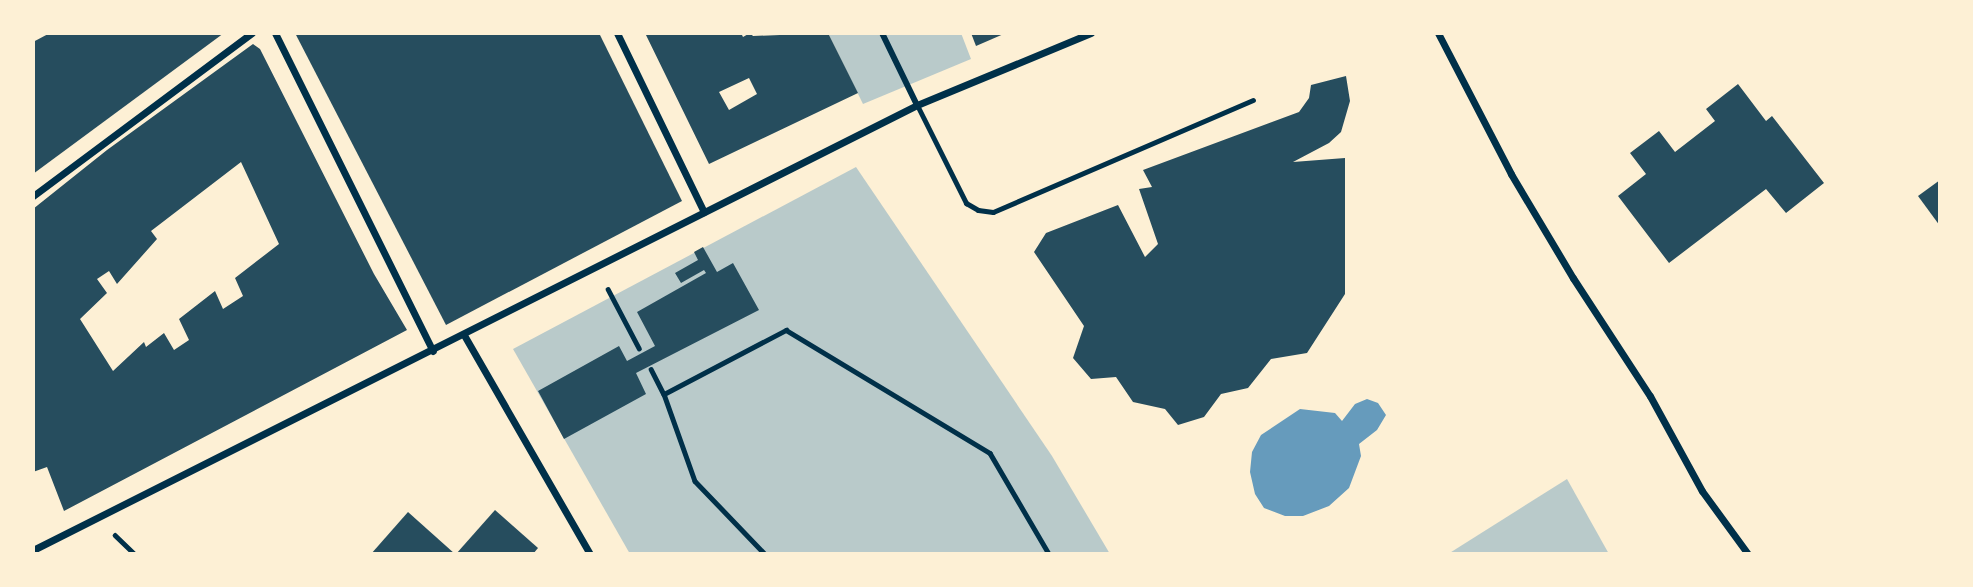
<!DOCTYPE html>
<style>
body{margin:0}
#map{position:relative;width:1973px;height:587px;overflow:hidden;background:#fdf0d5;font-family:Rubik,sans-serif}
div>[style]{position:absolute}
.green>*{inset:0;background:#b9caca}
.water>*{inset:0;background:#669bbc}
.building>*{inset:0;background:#264d5e}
.path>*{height:4.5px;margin:-2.25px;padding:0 2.25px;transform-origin:2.25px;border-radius:2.25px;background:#003049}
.service>*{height:5px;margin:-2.5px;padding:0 2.5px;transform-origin:2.5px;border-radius:2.5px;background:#003049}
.pedestrian>*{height:6px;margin:-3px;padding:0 3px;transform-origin:3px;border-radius:3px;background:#003049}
.minor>*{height:7px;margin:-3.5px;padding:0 3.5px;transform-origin:3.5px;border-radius:3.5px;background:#003049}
span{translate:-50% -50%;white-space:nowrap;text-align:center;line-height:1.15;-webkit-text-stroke:5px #fdf0d5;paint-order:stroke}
.frame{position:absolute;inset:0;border:35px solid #fdf0d5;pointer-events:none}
</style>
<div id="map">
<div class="green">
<i style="clip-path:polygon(828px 33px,961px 33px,971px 59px,863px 104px)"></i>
<i style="clip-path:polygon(856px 167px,1052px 456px,1110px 554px,630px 554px,513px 349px)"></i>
<i style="clip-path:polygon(1567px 479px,1609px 554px,1448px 554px)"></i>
</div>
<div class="water">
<i style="clip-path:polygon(1367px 399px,1378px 403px,1386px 415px,1377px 430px,1359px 444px,1361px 456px,1349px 488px,1329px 506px,1303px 516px,1285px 516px,1264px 508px,1255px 494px,1250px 472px,1252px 452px,1261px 435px,1300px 409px,1335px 413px,1342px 421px,1355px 404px)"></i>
</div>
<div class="building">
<i style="clip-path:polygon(50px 33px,224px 33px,33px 174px,33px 42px)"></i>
<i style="clip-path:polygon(295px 33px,599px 33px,682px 201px,446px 325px)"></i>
<i style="clip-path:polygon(evenodd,645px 33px,741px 33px,743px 37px,750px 33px,753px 36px,828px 33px,858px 93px,709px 164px,645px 33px,749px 78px,757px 94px,729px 110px,719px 92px,749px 78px)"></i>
<i style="clip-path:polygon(971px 33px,1006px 33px,976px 46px)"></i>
<i style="clip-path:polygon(evenodd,253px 44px,260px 49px,374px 274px,407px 330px,64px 511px,47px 467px,33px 472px,33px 209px,107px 150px,253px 44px,241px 162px,279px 244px,235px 278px,243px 296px,223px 309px,215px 291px,179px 319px,189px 340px,174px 350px,164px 333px,146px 347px,144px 342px,113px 371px,80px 319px,107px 293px,97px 279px,109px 271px,117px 284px,157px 239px,151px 231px,241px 162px)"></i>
<i style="clip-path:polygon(1346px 76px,1350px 101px,1341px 132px,1329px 143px,1293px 162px,1345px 158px,1345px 294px,1307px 353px,1271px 359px,1248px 388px,1221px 394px,1204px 417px,1178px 425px,1165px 409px,1133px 402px,1116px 377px,1091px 379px,1073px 358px,1084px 326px,1034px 252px,1046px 233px,1118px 205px,1145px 257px,1158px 244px,1139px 189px,1152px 187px,1143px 170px,1299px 112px,1309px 98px,1311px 85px)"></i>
<i style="clip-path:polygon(1738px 84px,1766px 121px,1772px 116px,1824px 183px,1786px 213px,1766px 189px,1669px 263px,1618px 196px,1646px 174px,1630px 153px,1659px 131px,1675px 152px,1715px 121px,1706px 109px)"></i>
<i style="clip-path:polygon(1940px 180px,1940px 226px,1918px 196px)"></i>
<i style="clip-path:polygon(703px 247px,717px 272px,733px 263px,759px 310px,636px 373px,646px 394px,564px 439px,538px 391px,619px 346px,627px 361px,655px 346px,637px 312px,706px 273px,704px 270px,681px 283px,675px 273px,698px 260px,694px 252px)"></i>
<i style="clip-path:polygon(495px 510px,538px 548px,533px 554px,456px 554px)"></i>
<i style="clip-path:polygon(408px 512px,455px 554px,371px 554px)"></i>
</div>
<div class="path">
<i style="left:608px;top:289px;width:67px;rotate:62.3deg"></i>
<i style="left:651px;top:369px;width:28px;rotate:63deg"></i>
<i style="left:664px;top:394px;width:92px;rotate:70.4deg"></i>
<i style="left:695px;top:481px;width:101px;rotate:46.2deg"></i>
<i style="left:664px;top:394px;width:138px;rotate:-27.7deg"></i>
<i style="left:786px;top:330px;width:238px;rotate:31.1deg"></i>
<i style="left:990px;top:453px;width:117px;rotate:59.7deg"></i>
<i style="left:115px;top:535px;width:28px;rotate:44deg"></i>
</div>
<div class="service">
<i style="left:917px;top:105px;width:110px;rotate:63.4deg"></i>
<i style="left:966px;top:203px;width:14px;rotate:30deg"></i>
<i style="left:978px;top:210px;width:15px;rotate:8deg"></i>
<i style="left:993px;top:212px;width:283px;rotate:-23.3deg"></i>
</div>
<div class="pedestrian">
<i style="left:882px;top:33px;width:80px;rotate:64.1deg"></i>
</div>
<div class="minor">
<i style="left:275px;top:33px;width:355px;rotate:63.6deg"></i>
<i style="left:617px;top:33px;width:199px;rotate:64.1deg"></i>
<i style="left:1438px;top:33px;width:159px;rotate:62.6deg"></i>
<i style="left:1511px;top:174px;width:121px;rotate:59.2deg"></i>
<i style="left:1573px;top:278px;width:141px;rotate:56.9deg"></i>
<i style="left:1650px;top:396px;width:108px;rotate:61.3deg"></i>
<i style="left:1702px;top:491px;width:78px;rotate:53.9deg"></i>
<i style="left:33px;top:196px;width:273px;rotate:-36.7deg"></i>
<i style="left:464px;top:335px;width:253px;rotate:60.1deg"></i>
<i style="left:33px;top:550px;width:990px;rotate:-26.72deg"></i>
<i style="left:917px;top:105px;width:188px;rotate:-22.5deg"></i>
</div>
<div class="frame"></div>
</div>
